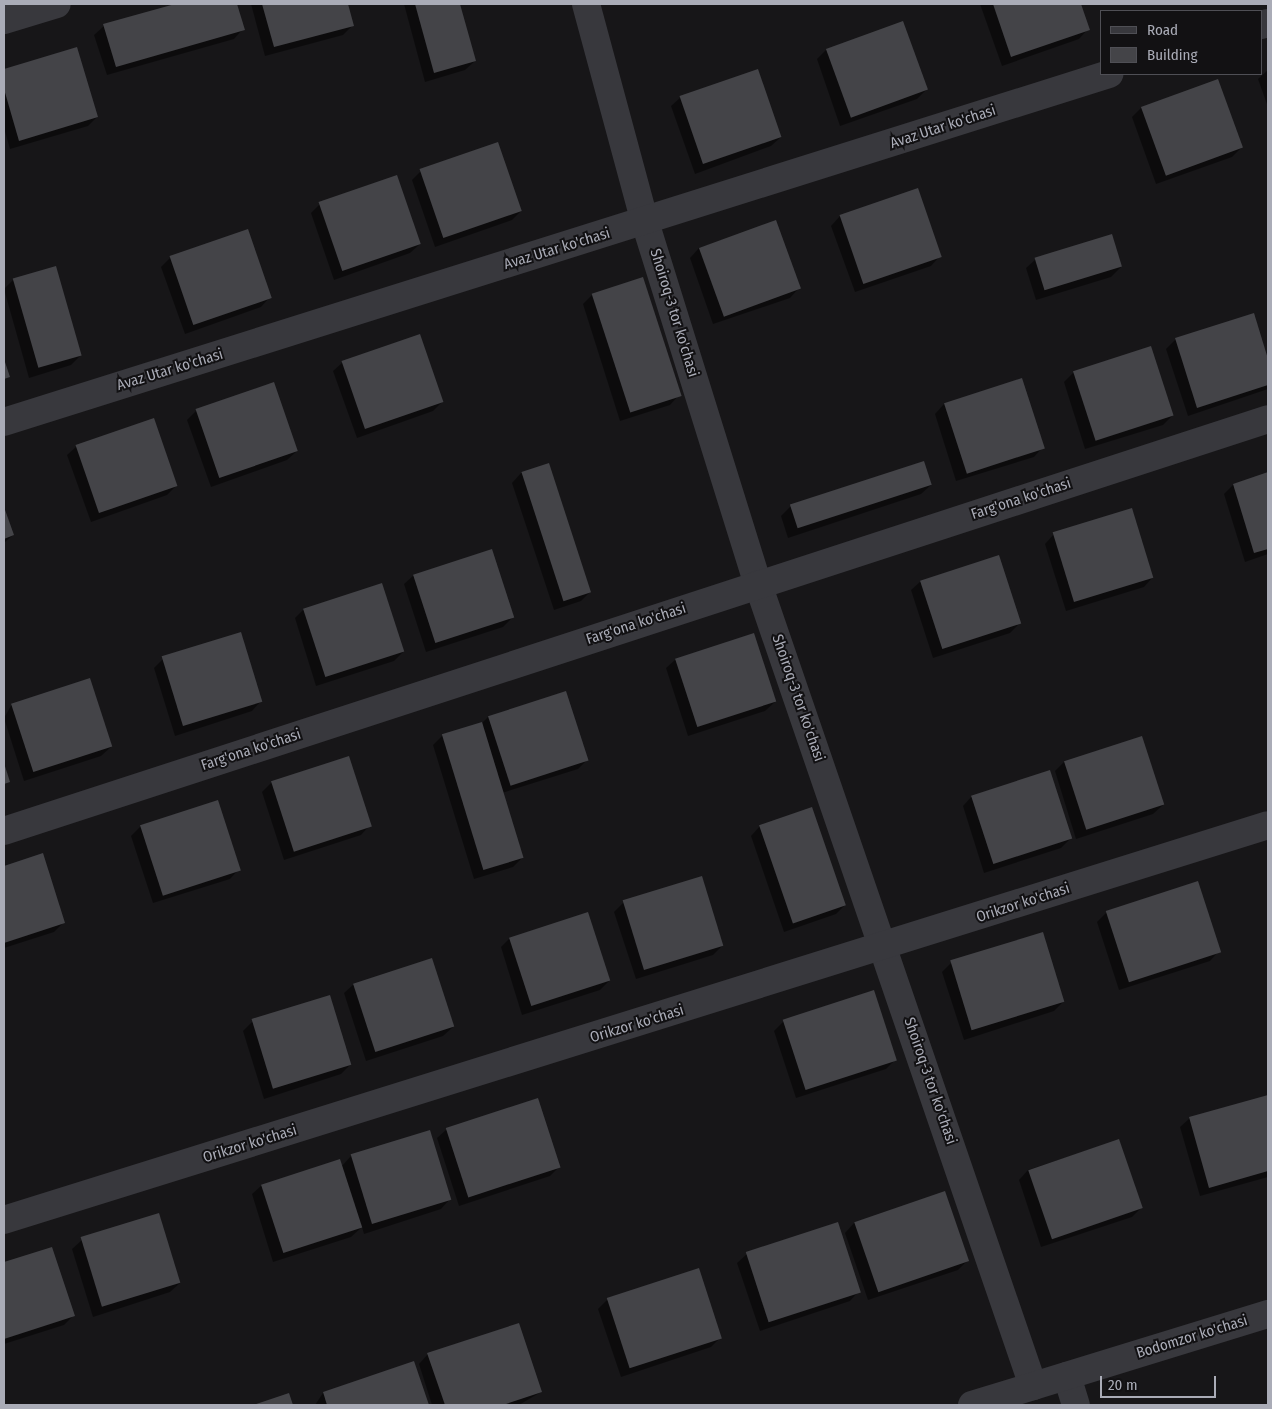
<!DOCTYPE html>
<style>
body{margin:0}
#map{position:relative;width:1272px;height:1409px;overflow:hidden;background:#171618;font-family:"Fira Sans Condensed",sans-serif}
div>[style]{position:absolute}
.shadow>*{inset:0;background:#0007}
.building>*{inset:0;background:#444448;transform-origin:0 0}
.minor>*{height:28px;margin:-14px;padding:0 14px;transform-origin:14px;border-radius:14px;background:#38383d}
span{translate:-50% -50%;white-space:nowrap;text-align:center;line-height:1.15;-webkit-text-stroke:4px #121113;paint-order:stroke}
.street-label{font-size:15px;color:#aaacb7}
.frame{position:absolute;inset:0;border:5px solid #aaacb7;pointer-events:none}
.legend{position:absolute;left:1100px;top:10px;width:162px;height:65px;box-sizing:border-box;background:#121113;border:1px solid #4f4f55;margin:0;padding:6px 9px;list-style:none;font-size:15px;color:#aaacb7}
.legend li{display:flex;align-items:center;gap:10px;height:25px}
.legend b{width:25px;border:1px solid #4f4f55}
.scale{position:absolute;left:1100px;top:1376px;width:116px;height:22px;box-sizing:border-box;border:2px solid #aaacb7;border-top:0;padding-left:6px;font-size:15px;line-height:18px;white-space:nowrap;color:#aaacb7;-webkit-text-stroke:4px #121113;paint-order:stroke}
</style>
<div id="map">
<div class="shadow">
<i style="clip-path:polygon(179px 4px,236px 4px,243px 29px,234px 39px,107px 75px,94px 35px,104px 26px)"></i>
<i style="clip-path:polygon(251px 4px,347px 4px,353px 25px,343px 35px,265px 56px)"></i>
<i style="clip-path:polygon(404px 4px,459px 4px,475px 61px,465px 70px,425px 82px)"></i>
<i style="clip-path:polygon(980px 4px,1079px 4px,1088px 29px,1079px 39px,1002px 66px)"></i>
<i style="clip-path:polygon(76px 49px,97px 117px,88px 126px,10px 149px,4px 128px,4px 71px)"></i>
<i style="clip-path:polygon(826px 50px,926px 90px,917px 99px,840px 126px,817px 59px)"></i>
<i style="clip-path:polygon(1268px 70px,1268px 107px,1258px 79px)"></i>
<i style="clip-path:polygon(681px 97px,781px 137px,771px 146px,695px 174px,671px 106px)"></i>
<i style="clip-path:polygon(1141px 108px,1241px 148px,1232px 157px,1156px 184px,1132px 117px)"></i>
<i style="clip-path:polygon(421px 171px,521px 211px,512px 220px,435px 247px,412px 180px)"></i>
<i style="clip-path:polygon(917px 190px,940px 256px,931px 266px,855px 292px,831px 226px,840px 216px)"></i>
<i style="clip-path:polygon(320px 204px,420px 244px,410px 253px,334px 280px,311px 213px)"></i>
<i style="clip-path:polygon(776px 222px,799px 288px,790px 298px,713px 324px,690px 258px,699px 248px)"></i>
<i style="clip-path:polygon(171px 257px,270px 297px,261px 307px,185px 334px,161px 267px)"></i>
<i style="clip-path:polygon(1036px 259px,1121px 267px,1111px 277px,1036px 300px,1026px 268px)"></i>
<i style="clip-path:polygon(642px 279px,679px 395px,670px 405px,620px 421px,583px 304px,592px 295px)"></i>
<i style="clip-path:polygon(13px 280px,80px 356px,71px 365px,29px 378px,4px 289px)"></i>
<i style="clip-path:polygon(1253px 314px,1268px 363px,1268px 389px,1188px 416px,1166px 349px,1176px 339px)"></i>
<i style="clip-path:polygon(343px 362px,442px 402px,433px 411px,357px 438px,333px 371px)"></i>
<i style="clip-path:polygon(1074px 372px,1173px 415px,1163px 425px,1085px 449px,1064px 382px)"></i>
<i style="clip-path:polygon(1021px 380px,1043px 447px,1034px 457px,956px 481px,935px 414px,944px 404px)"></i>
<i style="clip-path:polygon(197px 410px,297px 451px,287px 460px,211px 487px,187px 420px)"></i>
<i style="clip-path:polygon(77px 446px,176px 486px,167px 495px,91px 522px,67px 455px)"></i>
<i style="clip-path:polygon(923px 463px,931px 485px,921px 494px,788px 538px,781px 516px,790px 507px)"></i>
<i style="clip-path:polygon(548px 465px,590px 592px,581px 601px,554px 610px,512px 483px,521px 473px)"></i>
<i style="clip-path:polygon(1268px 473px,1268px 554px,1245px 562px,1224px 494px,1233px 485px)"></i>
<i style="clip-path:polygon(4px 510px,13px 535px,4px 543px)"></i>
<i style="clip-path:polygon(1054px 534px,1153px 577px,1144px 587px,1066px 611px,1045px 544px)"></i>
<i style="clip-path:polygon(414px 575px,512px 618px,503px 627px,426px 652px,404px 584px)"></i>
<i style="clip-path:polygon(921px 581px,1019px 624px,1010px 633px,933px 658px,911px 590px)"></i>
<i style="clip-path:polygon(304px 609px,403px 652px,394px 661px,316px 686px,295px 618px)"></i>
<i style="clip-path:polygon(163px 659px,261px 701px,252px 711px,175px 736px,154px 668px)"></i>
<i style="clip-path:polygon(676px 659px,775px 702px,765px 711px,688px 736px,666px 668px)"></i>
<i style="clip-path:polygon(565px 692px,587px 760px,578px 769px,502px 793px,522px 858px,513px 867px,474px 879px,433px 745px,442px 736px,482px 723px,488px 717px)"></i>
<i style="clip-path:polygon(12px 704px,111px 747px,101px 756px,24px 781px,4px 718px)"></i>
<i style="clip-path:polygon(1064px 762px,1163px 805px,1153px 814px,1076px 839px,1055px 771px)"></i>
<i style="clip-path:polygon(272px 782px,370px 825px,361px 835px,284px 860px,262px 792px)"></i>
<i style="clip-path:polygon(972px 796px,1070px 839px,1061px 848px,984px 873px,963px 806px)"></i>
<i style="clip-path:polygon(141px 826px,239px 869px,230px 879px,153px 903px,131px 836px)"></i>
<i style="clip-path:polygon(760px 826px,845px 905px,836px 914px,784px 932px,751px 836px)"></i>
<i style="clip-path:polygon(42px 855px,63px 923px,54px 932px,4px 948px,4px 867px)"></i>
<i style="clip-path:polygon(624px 902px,723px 945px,713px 955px,636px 979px,614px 912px)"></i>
<i style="clip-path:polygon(1107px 912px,1219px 951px,1210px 961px,1119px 990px,1097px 922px)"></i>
<i style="clip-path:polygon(510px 938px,609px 981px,600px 990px,522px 1015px,501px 947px)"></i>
<i style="clip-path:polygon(951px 963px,1064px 1001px,1054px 1011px,964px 1040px,942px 972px)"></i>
<i style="clip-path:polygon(354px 984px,453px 1027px,443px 1036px,366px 1061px,344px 993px)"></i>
<i style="clip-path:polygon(784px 1021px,895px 1060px,886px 1069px,796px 1098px,774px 1031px)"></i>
<i style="clip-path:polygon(252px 1022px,351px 1064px,341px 1074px,264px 1099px,243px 1031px)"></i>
<i style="clip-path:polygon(1268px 1096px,1268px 1177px,1200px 1196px,1180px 1127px,1190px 1118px)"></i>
<i style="clip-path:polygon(447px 1129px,559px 1167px,550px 1176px,459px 1206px,437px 1138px)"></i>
<i style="clip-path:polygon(429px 1132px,450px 1199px,441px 1209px,364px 1234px,362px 1227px,351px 1237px,273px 1262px,252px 1194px,262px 1185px,341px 1167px,351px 1156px)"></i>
<i style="clip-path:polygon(1119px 1140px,1141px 1208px,1132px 1217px,1041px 1247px,1019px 1180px,1028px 1170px)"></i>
<i style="clip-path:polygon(944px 1193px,967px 1261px,958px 1270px,868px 1300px,845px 1233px,854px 1223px)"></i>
<i style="clip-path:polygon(82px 1240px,180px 1283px,170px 1292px,93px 1317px,72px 1249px)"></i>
<i style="clip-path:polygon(51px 1249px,73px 1316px,64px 1325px,4px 1344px,4px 1264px)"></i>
<i style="clip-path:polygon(747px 1254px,859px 1291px,850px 1301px,760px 1331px,737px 1263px)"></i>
<i style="clip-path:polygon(607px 1300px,720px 1338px,711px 1347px,621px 1377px,598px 1309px)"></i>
<i style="clip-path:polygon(428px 1354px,541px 1392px,519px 1405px,432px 1405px,419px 1364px)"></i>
<i style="clip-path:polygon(413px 1362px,428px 1405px,315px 1405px,323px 1393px)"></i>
</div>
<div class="building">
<i style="clip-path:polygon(175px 4px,237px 4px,245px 30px,116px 67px,103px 24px)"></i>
<i style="clip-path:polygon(262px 4px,348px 4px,354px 26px,274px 47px)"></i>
<i style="clip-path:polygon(415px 4px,460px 4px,476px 61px,434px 73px)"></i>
<i style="clip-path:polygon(993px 4px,1081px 4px,1090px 30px,1011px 57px)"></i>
<i style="left:903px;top:21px;width:73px;height:82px;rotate:70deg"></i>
<i style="clip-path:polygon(77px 47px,98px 117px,19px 141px,4px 89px,4px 69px)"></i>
<i style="left:758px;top:69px;width:72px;height:83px;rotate:71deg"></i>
<i style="left:1218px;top:79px;width:73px;height:82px;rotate:70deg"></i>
<i style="left:498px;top:142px;width:73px;height:83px;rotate:71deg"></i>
<i style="left:397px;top:175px;width:73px;height:83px;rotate:71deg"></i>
<i style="left:918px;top:188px;width:73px;height:83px;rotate:71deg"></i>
<i style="left:776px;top:220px;width:73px;height:82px;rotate:70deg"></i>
<i style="left:248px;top:229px;width:73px;height:83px;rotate:71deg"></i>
<i style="left:1112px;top:234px;width:34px;height:81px;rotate:73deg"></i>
<i style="left:56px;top:266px;width:93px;height:45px;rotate:74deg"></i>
<i style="left:643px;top:277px;width:125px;height:54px;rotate:72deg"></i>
<i style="clip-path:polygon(1254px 313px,1268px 359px,1268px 385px,1197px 408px,1175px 338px)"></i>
<i style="left:420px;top:334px;width:72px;height:83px;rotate:71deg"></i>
<i style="left:1151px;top:346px;width:73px;height:82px;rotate:72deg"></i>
<i style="clip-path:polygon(4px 359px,10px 377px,4px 379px)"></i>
<i style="left:1022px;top:378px;width:74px;height:82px;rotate:72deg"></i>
<i style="left:274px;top:382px;width:73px;height:83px;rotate:71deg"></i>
<i style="left:154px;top:418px;width:72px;height:83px;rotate:71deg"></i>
<i style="left:924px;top:461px;width:25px;height:141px;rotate:72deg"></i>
<i style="left:549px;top:463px;width:136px;height:29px;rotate:72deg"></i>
<i style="clip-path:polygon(1268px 472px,1268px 549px,1254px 553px,1233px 484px)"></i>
<i style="clip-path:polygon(4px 507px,14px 535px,4px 539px)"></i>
<i style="left:1132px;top:508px;width:73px;height:83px;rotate:73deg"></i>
<i style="left:492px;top:549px;width:72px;height:83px;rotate:72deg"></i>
<i style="left:999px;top:555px;width:72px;height:83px;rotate:72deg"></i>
<i style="left:382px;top:583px;width:72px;height:83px;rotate:72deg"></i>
<i style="left:241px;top:632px;width:73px;height:83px;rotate:73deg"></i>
<i style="left:754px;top:633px;width:72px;height:83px;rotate:72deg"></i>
<i style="left:90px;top:678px;width:72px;height:83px;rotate:72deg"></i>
<i style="left:566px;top:691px;width:73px;height:82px;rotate:72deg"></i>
<i style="left:482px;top:722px;width:142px;height:42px;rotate:73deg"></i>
<i style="left:1142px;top:736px;width:72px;height:82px;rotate:72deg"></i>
<i style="left:349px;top:756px;width:74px;height:82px;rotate:72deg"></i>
<i style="clip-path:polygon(4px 763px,10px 782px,4px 784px)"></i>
<i style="left:1050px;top:770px;width:72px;height:83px;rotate:72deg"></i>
<i style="left:218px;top:800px;width:74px;height:82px;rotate:72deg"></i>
<i style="left:812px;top:807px;width:104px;height:56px;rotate:71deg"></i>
<i style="clip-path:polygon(43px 853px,65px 923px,4px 943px,4px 866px)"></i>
<i style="left:702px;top:876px;width:73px;height:83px;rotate:73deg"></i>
<i style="left:1198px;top:881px;width:75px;height:97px;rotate:72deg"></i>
<i style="left:588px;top:912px;width:72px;height:83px;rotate:72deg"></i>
<i style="left:1043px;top:932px;width:73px;height:97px;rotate:73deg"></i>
<i style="left:432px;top:958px;width:72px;height:83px;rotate:72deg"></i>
<i style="left:874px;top:990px;width:74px;height:96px;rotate:72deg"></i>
<i style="left:330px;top:995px;width:73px;height:82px;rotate:73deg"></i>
<i style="clip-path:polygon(1268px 1095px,1268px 1171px,1209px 1188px,1189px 1117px)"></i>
<i style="left:538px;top:1098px;width:73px;height:97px;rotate:72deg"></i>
<i style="left:430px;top:1130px;width:73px;height:83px;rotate:73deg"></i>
<i style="left:1119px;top:1139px;width:73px;height:96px;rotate:71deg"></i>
<i style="left:340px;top:1159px;width:72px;height:83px;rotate:72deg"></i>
<i style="left:945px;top:1191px;width:74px;height:96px;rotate:71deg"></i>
<i style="left:159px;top:1213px;width:73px;height:82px;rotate:73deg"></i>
<i style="left:838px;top:1222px;width:74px;height:97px;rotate:72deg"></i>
<i style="clip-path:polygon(52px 1247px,75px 1316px,4px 1339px,4px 1262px)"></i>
<i style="left:699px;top:1268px;width:74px;height:97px;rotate:72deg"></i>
<i style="clip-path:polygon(519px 1323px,542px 1392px,503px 1405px,445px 1405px,427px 1353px)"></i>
<i style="clip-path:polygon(414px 1361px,429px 1405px,327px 1405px,323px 1392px)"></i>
<i style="clip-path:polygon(289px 1393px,293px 1405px,253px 1405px)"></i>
</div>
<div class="minor">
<i style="left:586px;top:4px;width:226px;rotate:74.9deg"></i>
<i style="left:645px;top:222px;width:379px;rotate:72.7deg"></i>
<i style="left:758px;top:584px;width:848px;rotate:71.07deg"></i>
<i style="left:4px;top:20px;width:55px;rotate:-16.8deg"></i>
<i style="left:1261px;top:25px;width:7px;rotate:-16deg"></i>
<i style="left:4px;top:422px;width:1159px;rotate:-17.48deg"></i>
<i style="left:4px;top:831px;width:1329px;rotate:-18.05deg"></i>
<i style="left:4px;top:1220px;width:1324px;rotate:-17.35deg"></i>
<i style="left:1067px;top:1376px;width:30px;rotate:73deg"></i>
<i style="left:972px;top:1405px;width:310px;rotate:-17.1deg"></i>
</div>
<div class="street-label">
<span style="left:943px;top:127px;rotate:-18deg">Avaz Utar ko'chasi</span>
<span style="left:557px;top:249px;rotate:-17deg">Avaz Utar ko'chasi</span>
<span style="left:674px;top:313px;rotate:73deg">Shoiroq-3 tor ko'chasi</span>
<span style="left:170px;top:370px;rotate:-17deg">Avaz Utar ko'chasi</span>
<span style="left:1021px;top:499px;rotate:-18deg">Farg'ona ko'chasi</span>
<span style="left:636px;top:624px;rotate:-18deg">Farg'ona ko'chasi</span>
<span style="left:798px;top:698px;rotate:71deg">Shoiroq-3 tor ko'chasi</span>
<span style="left:251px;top:750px;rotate:-18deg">Farg'ona ko'chasi</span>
<span style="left:1023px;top:903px;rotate:-18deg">Orikzor ko'chasi</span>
<span style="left:637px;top:1024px;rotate:-17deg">Orikzor ko'chasi</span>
<span style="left:930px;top:1081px;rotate:71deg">Shoiroq-3 tor ko'chasi</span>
<span style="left:250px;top:1144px;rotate:-17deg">Orikzor ko'chasi</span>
<span style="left:1192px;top:1337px;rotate:-17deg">Bodomzor ko'chasi</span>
</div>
<div class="frame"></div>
<ul class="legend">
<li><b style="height:6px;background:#38383d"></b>Road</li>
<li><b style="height:14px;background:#444448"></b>Building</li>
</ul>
<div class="scale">20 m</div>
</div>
